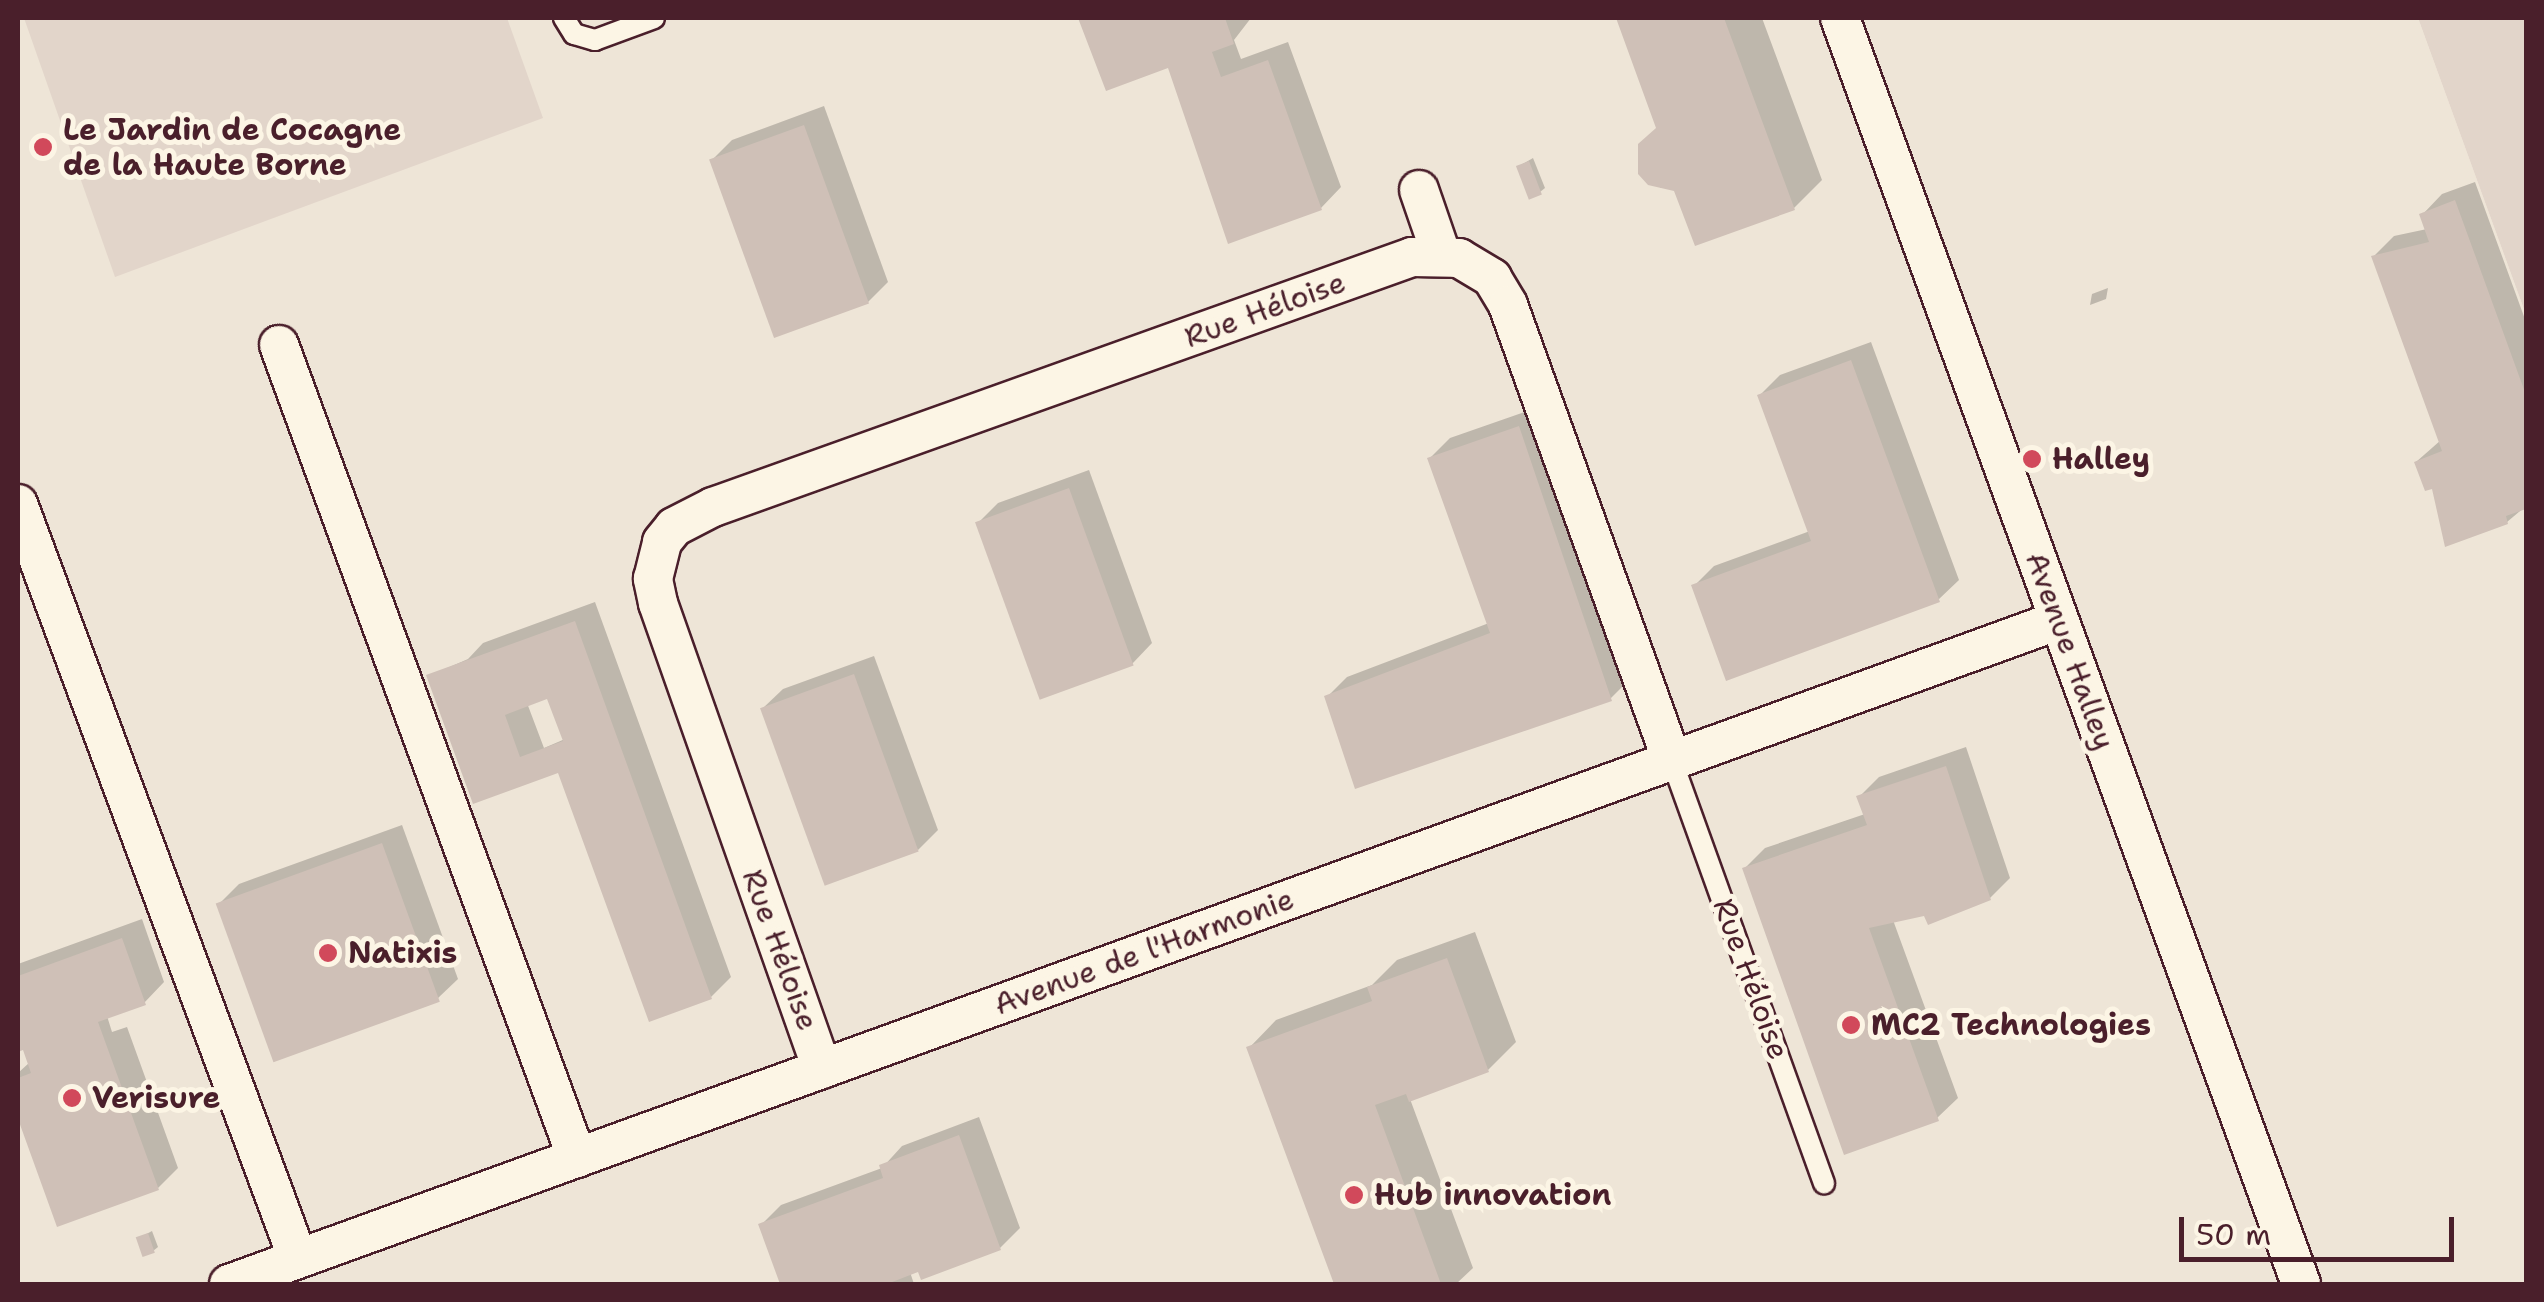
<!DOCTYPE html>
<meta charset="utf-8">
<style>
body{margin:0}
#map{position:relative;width:2544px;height:1302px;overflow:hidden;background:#fcf5e5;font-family:"Shantell Sans",sans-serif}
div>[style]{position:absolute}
.built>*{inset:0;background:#eee5d7}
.green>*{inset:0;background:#e2d5ca}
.shadow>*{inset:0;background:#0003}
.building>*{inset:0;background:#cfc0b7;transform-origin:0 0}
.roads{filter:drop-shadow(2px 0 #4a1f2b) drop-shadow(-2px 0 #4a1f2b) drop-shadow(0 2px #4a1f2b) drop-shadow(0 -2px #4a1f2b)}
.service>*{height:20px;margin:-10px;padding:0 10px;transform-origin:10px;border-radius:10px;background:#fcf5e5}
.minor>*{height:38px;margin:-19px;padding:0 19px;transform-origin:19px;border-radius:19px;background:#fcf5e5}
.dots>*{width:28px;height:28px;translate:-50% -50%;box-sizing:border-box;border:5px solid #fcf5e5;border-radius:50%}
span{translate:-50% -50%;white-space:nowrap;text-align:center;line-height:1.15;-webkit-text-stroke:10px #fcf5e5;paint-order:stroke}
.poi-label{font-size:30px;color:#4a1f2b;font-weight:700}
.left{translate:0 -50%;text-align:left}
.street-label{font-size:30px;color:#4a1f2b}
.frame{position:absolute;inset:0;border:20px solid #4a1f2b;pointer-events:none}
.scale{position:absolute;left:2179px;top:1217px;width:275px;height:45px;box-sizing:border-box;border:5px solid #4a1f2b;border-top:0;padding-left:12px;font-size:30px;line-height:35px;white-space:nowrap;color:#4a1f2b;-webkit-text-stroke:8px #fcf5e5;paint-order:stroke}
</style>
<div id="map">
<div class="built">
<i style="clip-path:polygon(18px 18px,2418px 18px,2526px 315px,2526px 1284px,18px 1284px)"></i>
</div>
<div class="green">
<i style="clip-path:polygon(24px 18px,507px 18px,543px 118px,115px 277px)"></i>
<i style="clip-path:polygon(2418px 18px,2526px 18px,2526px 315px)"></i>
</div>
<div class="shadow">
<i style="clip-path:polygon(1081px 18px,1251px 18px,1234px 40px,1241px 59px,1288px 42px,1341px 187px,1321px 208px,1170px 64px,1107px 87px)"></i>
<i style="clip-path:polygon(1619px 18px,1762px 18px,1822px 180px,1794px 208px,1685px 184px,1661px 188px,1641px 172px,1658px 127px)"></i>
<i style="clip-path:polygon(824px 106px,888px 282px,868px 302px,712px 160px,732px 140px)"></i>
<i style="clip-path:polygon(1533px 158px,1545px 188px,1540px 192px,1519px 166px)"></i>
<i style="clip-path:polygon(2475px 182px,2526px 322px,2526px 506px,2507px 522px,2434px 485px,2416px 462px,2441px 440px,2374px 256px,2394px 236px,2427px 229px,2422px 215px,2442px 194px)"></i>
<i style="clip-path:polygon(2108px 288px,2106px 299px,2090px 305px,2092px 294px)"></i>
<i style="clip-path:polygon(1871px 342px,1959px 580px,1938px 600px,1694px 586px,1714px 566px,1810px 531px,1760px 395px,1780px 375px)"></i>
<i style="clip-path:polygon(1539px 407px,1630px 679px,1610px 699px,1327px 697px,1347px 677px,1489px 623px,1430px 458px,1450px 438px)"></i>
<i style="clip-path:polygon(1089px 470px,1152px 643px,1132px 664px,978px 523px,998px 503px)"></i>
<i style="clip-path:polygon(evenodd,595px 602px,731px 977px,711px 997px,559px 770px,474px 801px,429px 676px,468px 659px,483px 643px,595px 602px,549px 695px,565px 739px,544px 748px,527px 703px,549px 695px)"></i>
<i style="clip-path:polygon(874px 656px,938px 830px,918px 850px,762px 709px,783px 689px)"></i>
<i style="clip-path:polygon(1966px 747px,2010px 878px,1990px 898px,1893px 920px,1958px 1098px,1937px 1118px,1745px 868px,1765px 848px,1865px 814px,1859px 797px,1879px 777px)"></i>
<i style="clip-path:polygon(402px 825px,458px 979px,437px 999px,219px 904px,239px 884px)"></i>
<i style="clip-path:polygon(142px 919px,164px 982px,144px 1003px,107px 1016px,112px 1032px,127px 1027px,178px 1168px,158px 1188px,58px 1224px,18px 1111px,18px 1073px,30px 1062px,25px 1047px,18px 1049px,18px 964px)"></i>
<i style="clip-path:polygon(1475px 932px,1516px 1042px,1488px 1070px,1410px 1099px,1473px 1268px,1456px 1284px,1337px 1284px,1249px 1048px,1276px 1020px,1372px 985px,1397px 960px)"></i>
<i style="clip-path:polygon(979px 1117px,1020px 1228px,1000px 1248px,910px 1272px,914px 1284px,783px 1284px,761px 1225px,781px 1205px,882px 1168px,902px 1146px)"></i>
<i style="clip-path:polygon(152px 1231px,158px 1247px,153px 1251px,139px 1238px)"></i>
</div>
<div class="building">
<i style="clip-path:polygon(1078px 18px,1225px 18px,1234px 44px,1212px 52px,1221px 77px,1268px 60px,1322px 210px,1228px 244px,1168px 68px,1106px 91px)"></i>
<i style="clip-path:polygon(1616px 18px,1724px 18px,1795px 210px,1695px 246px,1674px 191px,1648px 185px,1638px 174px,1638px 144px,1656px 128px)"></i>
<i style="left:804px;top:125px;width:190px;height:101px;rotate:70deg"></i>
<i style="left:1529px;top:161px;width:36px;height:14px;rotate:69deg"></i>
<i style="clip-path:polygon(2455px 200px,2526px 395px,2526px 509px,2506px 516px,2508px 524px,2445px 547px,2432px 489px,2425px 491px,2414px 462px,2442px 451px,2371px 256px,2429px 242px,2419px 214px)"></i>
<i style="clip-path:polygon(1851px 360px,1940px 602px,1726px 681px,1691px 585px,1811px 541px,1757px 395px)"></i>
<i style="clip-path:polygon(1519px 426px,1612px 701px,1355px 789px,1324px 696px,1490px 633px,1427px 458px)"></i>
<i style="left:1069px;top:488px;width:189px;height:100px;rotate:70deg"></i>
<i style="clip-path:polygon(evenodd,575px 621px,712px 999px,649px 1022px,558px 773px,473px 804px,426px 675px,575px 621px,547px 699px,563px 741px,520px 757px,505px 715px,547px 699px)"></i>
<i style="left:854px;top:674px;width:189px;height:100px;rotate:70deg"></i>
<i style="clip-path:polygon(1946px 766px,1991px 900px,1928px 925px,1924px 916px,1869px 928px,1939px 1121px,1844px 1155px,1742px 868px,1867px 825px,1856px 796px)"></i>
<i style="left:382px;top:843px;width:169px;height:177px;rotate:70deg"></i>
<i style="clip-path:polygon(122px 938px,146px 1005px,98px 1022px,159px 1190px,57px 1227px,18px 1119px,18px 1078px,31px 1073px,23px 1050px,18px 1052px,18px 976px)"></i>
<i style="clip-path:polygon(1447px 958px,1489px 1072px,1409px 1102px,1406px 1094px,1375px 1105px,1441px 1284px,1334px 1284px,1246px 1047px,1372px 1001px,1367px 987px)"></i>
<i style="clip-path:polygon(959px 1135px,1001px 1250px,921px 1280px,918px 1272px,887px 1284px,780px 1284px,758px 1224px,883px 1178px,879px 1165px)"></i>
<i style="left:148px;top:1233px;width:21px;height:13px;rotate:71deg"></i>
</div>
<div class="roads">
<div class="service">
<i style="left:564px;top:18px;width:19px;rotate:58deg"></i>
<i style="left:574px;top:34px;width:22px;rotate:16deg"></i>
<i style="left:595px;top:40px;width:63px;rotate:-20.4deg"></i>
<i style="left:1672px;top:761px;width:449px;rotate:70.2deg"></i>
</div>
<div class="minor">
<i style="left:1840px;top:18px;width:1347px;rotate:69.99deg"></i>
<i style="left:1419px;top:190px;width:68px;rotate:71deg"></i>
<i style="left:279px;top:345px;width:866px;rotate:69.87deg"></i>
<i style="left:18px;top:504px;width:805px;rotate:69.65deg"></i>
<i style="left:822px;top:1069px;width:494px;rotate:-109.4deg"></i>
<i style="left:658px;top:603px;width:25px;rotate:-102deg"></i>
<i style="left:653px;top:579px;width:38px;rotate:-76deg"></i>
<i style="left:662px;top:542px;width:19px;rotate:-51deg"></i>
<i style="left:674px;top:527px;width:44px;rotate:-27.1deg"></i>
<i style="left:713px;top:507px;width:742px;rotate:-19.68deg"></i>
<i style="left:1412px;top:257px;width:47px;rotate:1.2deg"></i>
<i style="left:1459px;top:258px;width:39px;rotate:31deg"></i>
<i style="left:1492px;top:278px;width:31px;rotate:59deg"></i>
<i style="left:1508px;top:305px;width:485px;rotate:70.2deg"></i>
<i style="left:229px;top:1284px;width:1947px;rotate:-19.94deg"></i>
</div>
</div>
<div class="dots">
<i style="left:43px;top:147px;background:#d1495b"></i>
<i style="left:2032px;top:459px;background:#d1495b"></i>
<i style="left:328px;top:953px;background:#d1495b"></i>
<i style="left:1851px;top:1025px;background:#d1495b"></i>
<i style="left:72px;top:1098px;background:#d1495b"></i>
<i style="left:1354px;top:1195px;background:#d1495b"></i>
</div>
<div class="poi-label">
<span class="left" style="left:63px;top:147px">Le Jardin de Cocagne<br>de la Haute Borne</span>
<span class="left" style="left:2052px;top:459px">Halley</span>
<span class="left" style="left:348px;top:953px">Natixis</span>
<span class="left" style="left:1871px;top:1025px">MC2 Technologies</span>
<span class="left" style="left:92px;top:1098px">Verisure</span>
<span class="left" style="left:1374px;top:1195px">Hub innovation</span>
</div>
<div class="street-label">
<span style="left:1265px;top:310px;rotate:-20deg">Rue Héloise</span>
<span style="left:2070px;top:651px;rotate:70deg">Avenue Halley</span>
<span style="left:780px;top:950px;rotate:70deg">Rue Héloise</span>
<span style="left:1144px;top:952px;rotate:-20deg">Avenue de l'Harmonie</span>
<span style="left:1751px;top:979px;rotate:70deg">Rue Héloise</span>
</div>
<div class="frame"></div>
<div class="scale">50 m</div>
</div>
